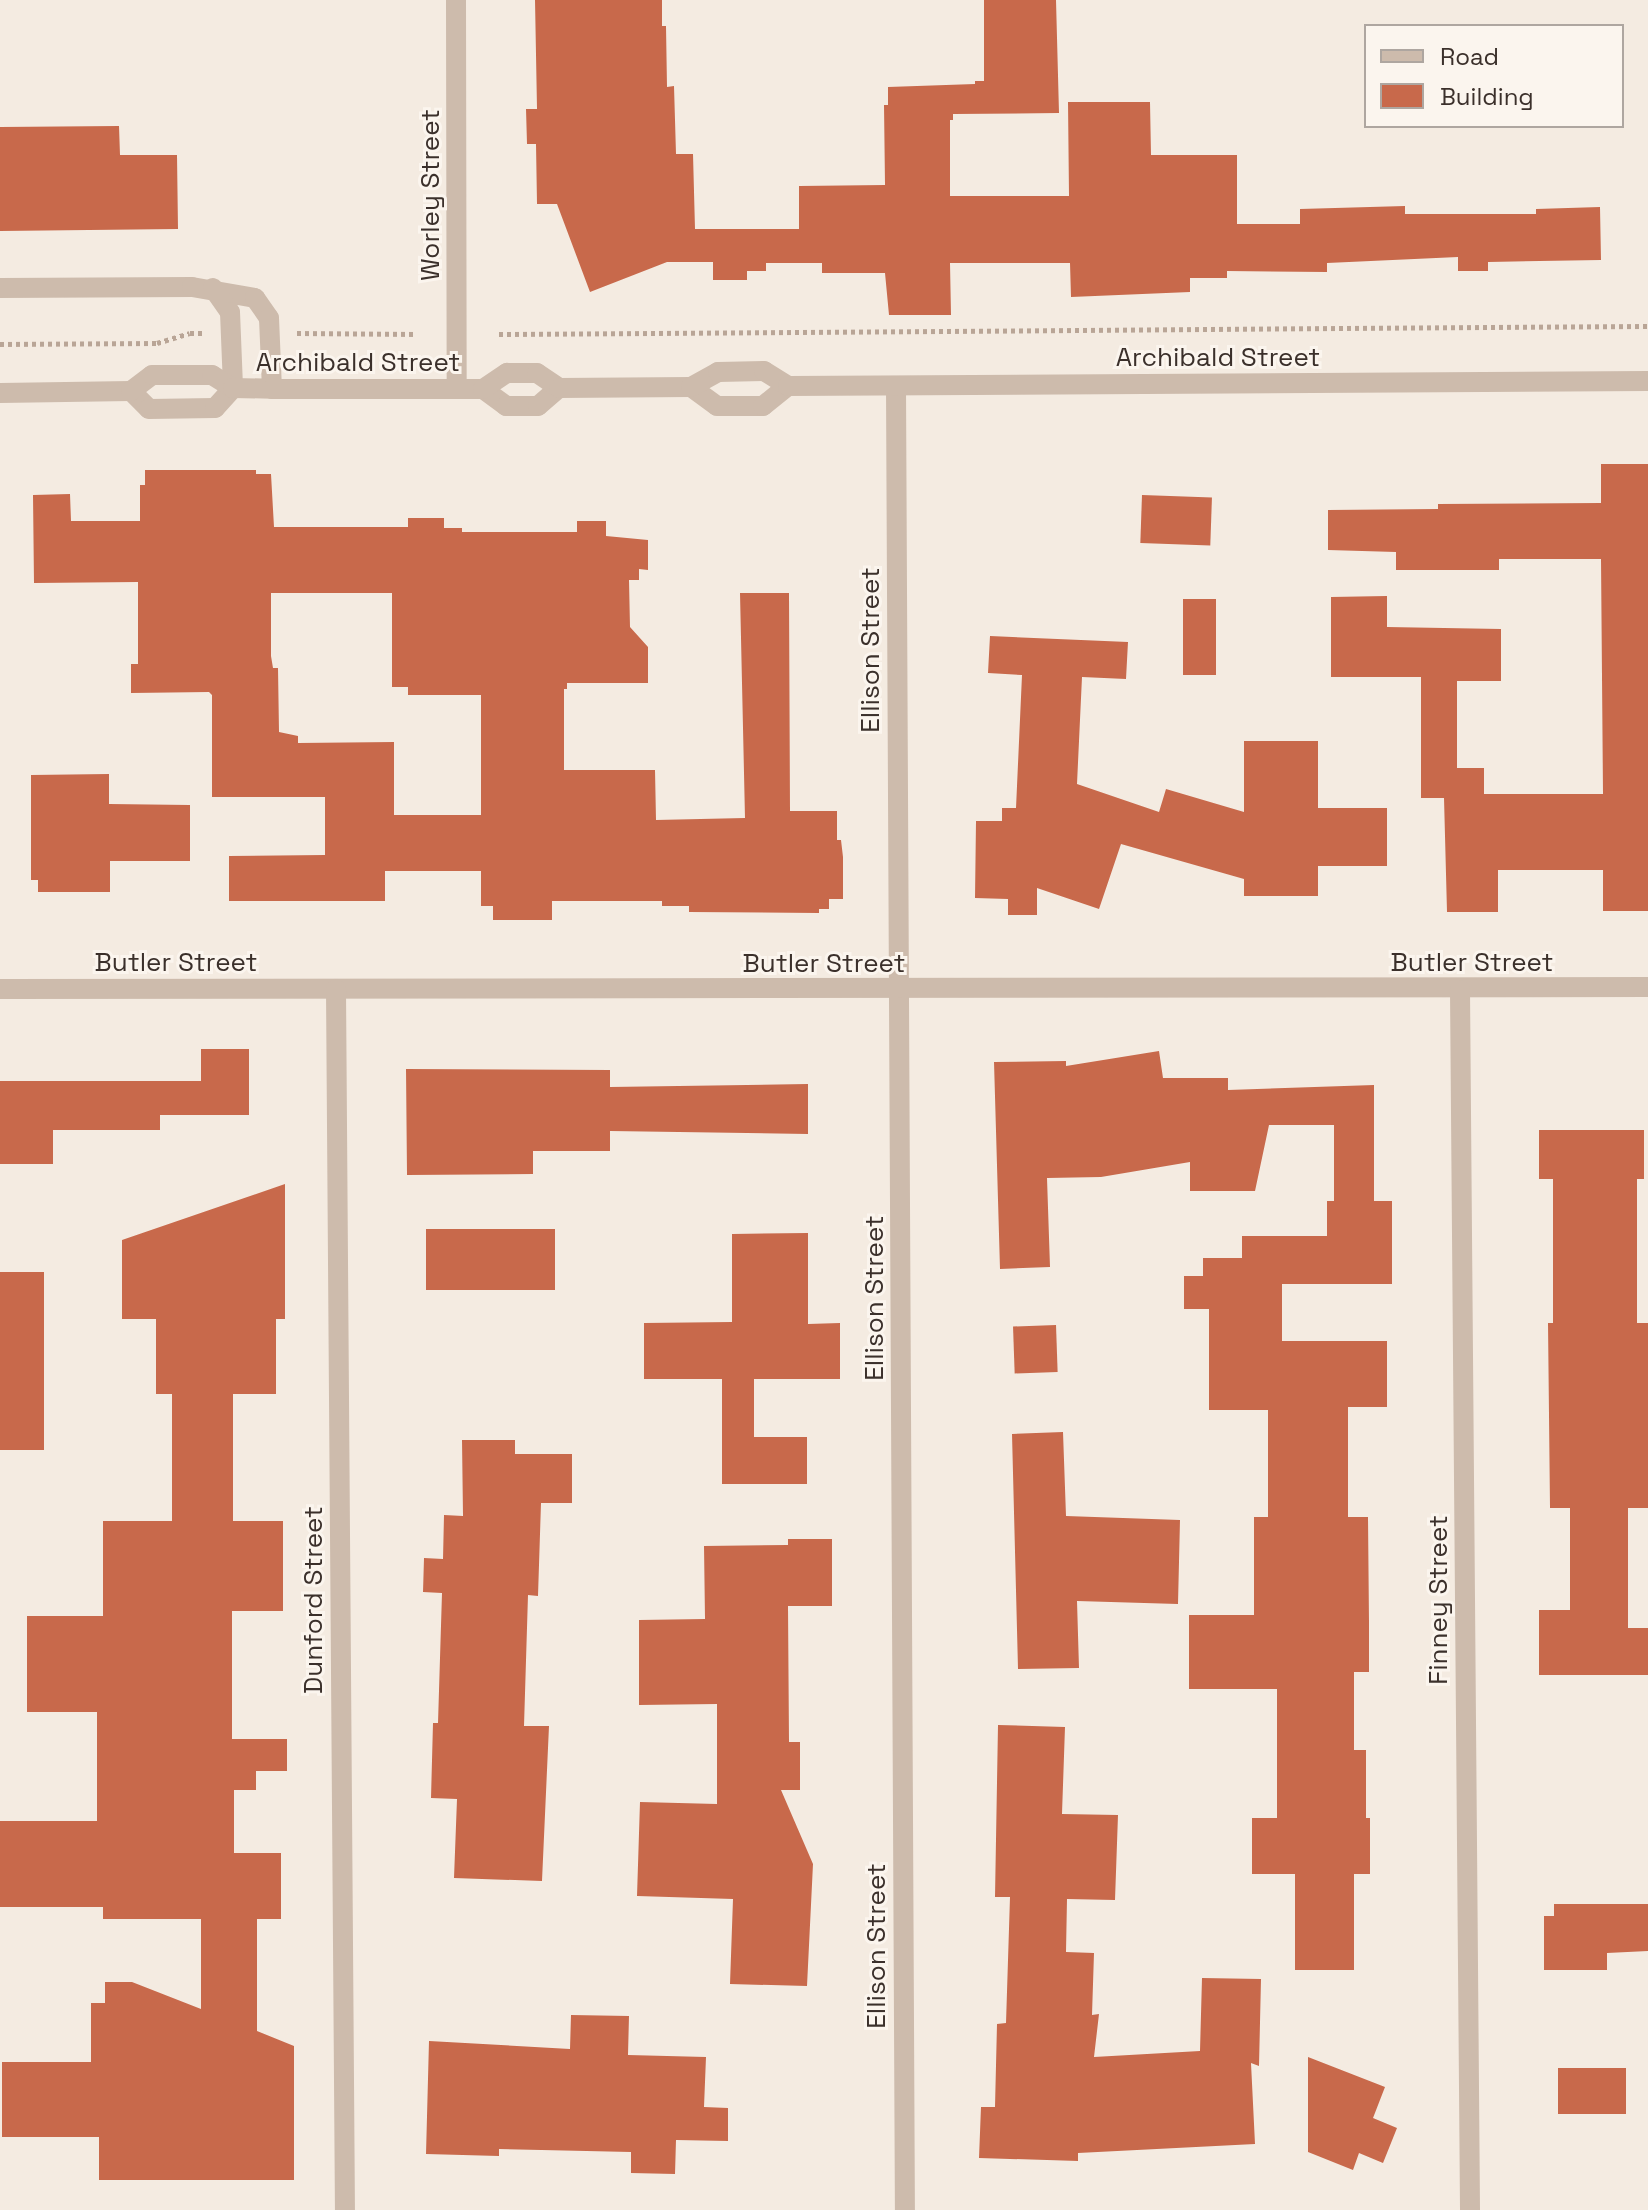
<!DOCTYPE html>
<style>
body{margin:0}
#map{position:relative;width:1648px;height:2210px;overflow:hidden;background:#f4ebe1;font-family:"Space Grotesk",sans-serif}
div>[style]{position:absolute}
.building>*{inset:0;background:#c8694b;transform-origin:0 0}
.path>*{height:5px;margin-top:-2.5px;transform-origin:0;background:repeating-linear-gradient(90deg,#b9a596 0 4px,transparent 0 8px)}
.minor>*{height:20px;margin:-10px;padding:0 10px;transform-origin:10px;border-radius:10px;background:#cdbbac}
span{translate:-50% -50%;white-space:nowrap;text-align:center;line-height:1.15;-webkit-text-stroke:6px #fbf5ee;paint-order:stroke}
.street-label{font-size:26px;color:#3b302b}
.legend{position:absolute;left:1364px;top:24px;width:260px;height:104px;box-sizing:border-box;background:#fbf5ee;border:2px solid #aea6a0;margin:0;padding:10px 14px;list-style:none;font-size:24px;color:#3b302b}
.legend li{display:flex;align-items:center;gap:16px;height:40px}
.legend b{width:40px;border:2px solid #aea6a0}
</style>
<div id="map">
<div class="building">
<i style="clip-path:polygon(535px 0,662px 0,662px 26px,666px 26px,667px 87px,674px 86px,676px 154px,693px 154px,695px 229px,799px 229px,799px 186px,885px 185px,884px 105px,888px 105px,888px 87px,975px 84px,975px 81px,984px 81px,984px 0,1056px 0,1059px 113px,953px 114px,953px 120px,950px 120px,950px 196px,1069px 196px,1068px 102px,1150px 102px,1151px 155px,1237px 155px,1237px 224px,1300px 224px,1300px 209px,1405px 206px,1405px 214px,1536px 214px,1536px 209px,1600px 207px,1601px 260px,1488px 262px,1488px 271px,1458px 271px,1458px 257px,1327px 263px,1327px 272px,1227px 271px,1227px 278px,1190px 278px,1190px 292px,1071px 297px,1070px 263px,950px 263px,951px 315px,889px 315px,885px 273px,822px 273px,822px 263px,766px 263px,766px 271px,747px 271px,747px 280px,713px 280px,713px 262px,667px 262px,590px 292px,557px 204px,537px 204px,536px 144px,527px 144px,526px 109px,537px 109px)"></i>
<i style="clip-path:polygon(119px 126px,120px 155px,177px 155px,178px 229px,0 231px,0 127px)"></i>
<i style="clip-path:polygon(1601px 464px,1648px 464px,1648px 911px,1603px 911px,1603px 870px,1498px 870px,1498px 912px,1447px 912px,1444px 798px,1421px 798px,1421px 677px,1331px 677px,1331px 597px,1387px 596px,1387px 627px,1501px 629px,1501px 681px,1457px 681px,1457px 768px,1484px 768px,1484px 794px,1603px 794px,1601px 559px,1499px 559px,1499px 570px,1396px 570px,1396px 552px,1328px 550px,1328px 510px,1438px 509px,1438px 504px,1601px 503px)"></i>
<i style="clip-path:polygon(evenodd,145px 470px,256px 470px,256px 474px,271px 474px,274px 527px,408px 527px,408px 518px,444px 518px,444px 528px,462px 528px,462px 532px,577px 532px,577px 521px,606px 521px,606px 536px,648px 540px,648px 570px,639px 569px,639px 580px,629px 580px,630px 627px,648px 647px,648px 683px,567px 683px,567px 689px,564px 689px,564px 770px,655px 770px,656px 820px,745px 818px,740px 593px,789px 593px,790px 811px,837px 811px,837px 840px,841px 840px,843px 857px,843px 899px,829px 899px,829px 909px,819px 909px,819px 913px,689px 912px,689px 906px,662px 906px,662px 901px,552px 901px,552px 920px,493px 920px,493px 906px,481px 906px,481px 871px,385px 871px,385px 901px,229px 901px,229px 856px,325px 855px,325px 797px,212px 797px,212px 695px,209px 692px,131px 693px,131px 664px,138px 664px,138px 582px,34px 583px,33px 495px,70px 494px,71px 521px,140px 521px,140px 485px,145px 485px,145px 470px,271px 593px,392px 593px,392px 687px,408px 687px,408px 695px,481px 695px,481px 815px,394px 815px,394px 742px,298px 743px,298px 736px,279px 732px,278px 668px,273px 668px,271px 656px,271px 593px)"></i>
<i style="left:1142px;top:495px;width:70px;height:48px;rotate:2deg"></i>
<i style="left:1183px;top:599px;width:33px;height:76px"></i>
<i style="clip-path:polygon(990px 636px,1128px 642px,1126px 679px,1082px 677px,1077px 784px,1159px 812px,1166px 789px,1244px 812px,1244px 741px,1318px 741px,1318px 808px,1387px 808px,1387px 866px,1318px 866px,1318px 896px,1244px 896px,1244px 879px,1121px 844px,1099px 909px,1037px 888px,1037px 915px,1008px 915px,1008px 899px,975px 898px,976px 821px,1002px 821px,1002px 808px,1016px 808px,1022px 675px,988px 673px)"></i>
<i style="clip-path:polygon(109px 774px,109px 804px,190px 805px,190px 861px,110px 861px,110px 892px,38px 892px,38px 880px,31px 880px,31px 775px)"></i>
<i style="clip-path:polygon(201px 1049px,249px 1049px,249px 1115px,160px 1115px,160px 1130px,53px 1130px,53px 1164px,0 1164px,0 1081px,201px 1081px)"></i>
<i style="clip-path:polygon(1159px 1051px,1163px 1078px,1228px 1078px,1228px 1090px,1374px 1085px,1374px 1201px,1392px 1201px,1392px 1284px,1282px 1284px,1282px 1341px,1387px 1341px,1387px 1407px,1348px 1407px,1348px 1517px,1368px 1517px,1369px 1622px,1369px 1672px,1354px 1672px,1354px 1750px,1366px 1750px,1366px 1818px,1370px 1818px,1370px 1874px,1354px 1874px,1354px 1970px,1295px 1970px,1295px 1874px,1252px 1874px,1252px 1818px,1277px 1818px,1277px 1689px,1189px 1689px,1189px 1615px,1254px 1615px,1254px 1517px,1268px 1517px,1268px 1410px,1209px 1410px,1209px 1309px,1184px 1309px,1184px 1276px,1203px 1276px,1203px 1258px,1242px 1258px,1242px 1236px,1327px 1236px,1327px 1201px,1334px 1201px,1334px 1125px,1269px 1125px,1255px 1191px,1190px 1191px,1190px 1162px,1101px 1177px,1047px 1178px,1050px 1267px,1000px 1269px,994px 1062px,1066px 1061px,1066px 1066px)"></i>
<i style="clip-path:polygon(406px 1069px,610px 1070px,610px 1087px,808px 1084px,808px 1134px,610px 1131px,610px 1151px,533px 1151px,533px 1174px,407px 1175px)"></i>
<i style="clip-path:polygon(1539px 1130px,1644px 1130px,1644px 1179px,1637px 1179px,1637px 1323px,1648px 1323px,1648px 1508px,1628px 1508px,1628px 1628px,1648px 1628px,1648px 1675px,1539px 1675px,1539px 1610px,1570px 1610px,1570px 1508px,1550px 1508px,1548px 1323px,1553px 1323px,1553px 1179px,1539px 1179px)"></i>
<i style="clip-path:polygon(285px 1184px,285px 1319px,276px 1319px,276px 1394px,233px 1394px,233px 1521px,283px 1521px,283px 1611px,232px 1611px,232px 1739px,287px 1739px,287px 1771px,256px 1771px,256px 1790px,234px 1790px,234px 1853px,281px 1853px,281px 1919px,257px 1919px,257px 2031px,294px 2046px,294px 2180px,99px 2180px,99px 2137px,2px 2137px,2px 2062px,91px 2062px,91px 2003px,105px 2003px,105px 1982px,132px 1982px,201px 2009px,201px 1919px,103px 1919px,103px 1907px,0 1907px,0 1821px,97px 1821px,97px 1712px,27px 1712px,27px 1616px,103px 1616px,103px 1521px,172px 1521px,172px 1394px,156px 1394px,156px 1319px,122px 1319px,122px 1240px)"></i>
<i style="left:426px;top:1229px;width:129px;height:61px"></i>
<i style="clip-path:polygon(808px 1233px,808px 1324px,840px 1323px,840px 1379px,754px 1379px,754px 1437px,807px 1437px,807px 1484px,722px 1484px,722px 1379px,644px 1379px,644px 1323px,732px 1322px,732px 1234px)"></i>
<i style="left:0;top:1272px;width:44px;height:178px"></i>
<i style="left:1056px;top:1325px;width:47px;height:43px;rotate:88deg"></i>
<i style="clip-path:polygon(1063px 1432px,1066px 1516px,1180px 1520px,1178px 1604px,1077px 1601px,1079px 1668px,1018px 1669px,1012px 1434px)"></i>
<i style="clip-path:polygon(462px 1440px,515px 1440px,515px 1454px,572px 1454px,572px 1503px,541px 1503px,538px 1596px,528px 1595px,524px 1726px,549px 1726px,542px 1881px,454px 1878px,457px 1799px,431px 1798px,433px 1723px,438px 1723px,442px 1593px,423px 1592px,424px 1558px,443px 1559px,444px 1515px,463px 1516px)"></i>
<i style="clip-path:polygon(788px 1539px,832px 1539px,832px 1606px,788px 1606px,789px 1742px,800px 1742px,800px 1790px,781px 1790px,813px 1864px,807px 1986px,730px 1984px,733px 1899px,637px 1896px,640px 1802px,717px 1804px,717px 1704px,639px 1705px,639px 1620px,705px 1619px,704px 1546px,788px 1545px)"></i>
<i style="clip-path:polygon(998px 1725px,1065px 1727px,1062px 1814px,1118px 1815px,1115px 1900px,1067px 1899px,1066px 1952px,1094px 1953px,1092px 2015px,1099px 2014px,1094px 2057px,1200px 2051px,1202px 1978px,1261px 1979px,1259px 2066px,1251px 2063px,1255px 2144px,1078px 2153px,1078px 2161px,979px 2158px,981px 2107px,995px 2107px,997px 2024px,1006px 2023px,1010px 1897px,995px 1897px)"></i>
<i style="clip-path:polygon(1554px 1904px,1648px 1904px,1648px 1951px,1607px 1953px,1607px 1970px,1544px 1970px,1544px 1916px,1554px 1916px)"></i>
<i style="clip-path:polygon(571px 2015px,629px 2016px,628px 2055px,706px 2057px,704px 2107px,728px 2108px,728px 2141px,676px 2140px,675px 2174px,631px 2173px,631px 2152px,499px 2149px,499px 2156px,426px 2154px,429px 2041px,570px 2049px)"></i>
<i style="clip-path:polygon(1308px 2057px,1385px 2087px,1373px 2118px,1397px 2128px,1383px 2163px,1359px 2153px,1353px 2170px,1308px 2152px)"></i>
<i style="left:1558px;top:2068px;width:68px;height:46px"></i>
</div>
<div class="path">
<i style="left:297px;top:333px;width:119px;rotate:0.5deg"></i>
<i style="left:499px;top:334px;width:1149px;rotate:-0.4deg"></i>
<i style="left:0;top:344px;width:157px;rotate:-0.4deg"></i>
<i style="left:157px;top:343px;width:34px;rotate:-17deg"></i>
<i style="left:190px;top:333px;width:15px"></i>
</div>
<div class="minor">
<i style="left:456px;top:0;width:389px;rotate:89.9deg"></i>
<i style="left:0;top:288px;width:192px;rotate:-0.3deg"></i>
<i style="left:192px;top:287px;width:64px;rotate:9.9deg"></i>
<i style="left:255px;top:298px;width:24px;rotate:55deg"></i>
<i style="left:269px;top:318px;width:71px;rotate:87.6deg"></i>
<i style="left:213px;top:288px;width:29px;rotate:55deg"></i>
<i style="left:230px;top:312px;width:76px;rotate:87.7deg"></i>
<i style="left:896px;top:386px;width:1824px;rotate:89.72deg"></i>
<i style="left:691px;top:387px;width:32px;rotate:36deg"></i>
<i style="left:717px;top:406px;width:46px"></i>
<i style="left:763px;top:406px;width:32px;rotate:-39deg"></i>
<i style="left:483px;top:389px;width:29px;rotate:36deg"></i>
<i style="left:506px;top:406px;width:32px"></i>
<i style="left:538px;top:406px;width:28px;rotate:-41deg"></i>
<i style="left:131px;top:391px;width:25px;rotate:45deg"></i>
<i style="left:149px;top:409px;width:66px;rotate:-0.9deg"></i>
<i style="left:215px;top:408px;width:27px;rotate:-48deg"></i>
<i style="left:0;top:393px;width:131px;rotate:-0.9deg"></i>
<i style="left:131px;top:391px;width:26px;rotate:-37deg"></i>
<i style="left:152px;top:375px;width:60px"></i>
<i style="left:212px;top:375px;width:25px;rotate:32deg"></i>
<i style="left:233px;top:388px;width:39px;rotate:1deg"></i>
<i style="left:272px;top:389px;width:211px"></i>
<i style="left:483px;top:389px;width:29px;rotate:-34deg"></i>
<i style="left:507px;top:373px;width:30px"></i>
<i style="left:537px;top:373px;width:27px;rotate:34deg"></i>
<i style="left:559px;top:388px;width:132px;rotate:-0.4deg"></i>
<i style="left:691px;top:387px;width:31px;rotate:-29deg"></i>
<i style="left:718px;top:372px;width:46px;rotate:-1.2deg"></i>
<i style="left:764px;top:371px;width:28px;rotate:32deg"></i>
<i style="left:788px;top:386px;width:860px;rotate:-0.33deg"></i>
<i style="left:0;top:989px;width:1648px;rotate:-0.07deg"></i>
<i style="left:336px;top:989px;width:1221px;rotate:89.58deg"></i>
<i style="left:1460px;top:990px;width:1220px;rotate:89.53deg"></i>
</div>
<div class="street-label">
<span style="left:431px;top:195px;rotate:-90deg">Worley Street</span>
<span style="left:1218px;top:358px">Archibald Street</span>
<span style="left:358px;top:363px">Archibald Street</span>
<span style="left:871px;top:650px;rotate:-90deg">Ellison Street</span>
<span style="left:176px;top:963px">Butler Street</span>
<span style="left:1472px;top:963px">Butler Street</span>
<span style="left:824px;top:964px">Butler Street</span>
<span style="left:875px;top:1298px;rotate:-90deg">Ellison Street</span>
<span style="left:314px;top:1600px;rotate:-90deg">Dunford Street</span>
<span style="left:1439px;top:1600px;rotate:-90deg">Finney Street</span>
<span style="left:877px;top:1946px;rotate:-90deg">Ellison Street</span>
</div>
<ul class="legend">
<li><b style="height:10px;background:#cdbbac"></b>Road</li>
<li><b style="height:22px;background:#c8694b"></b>Building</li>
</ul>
</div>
